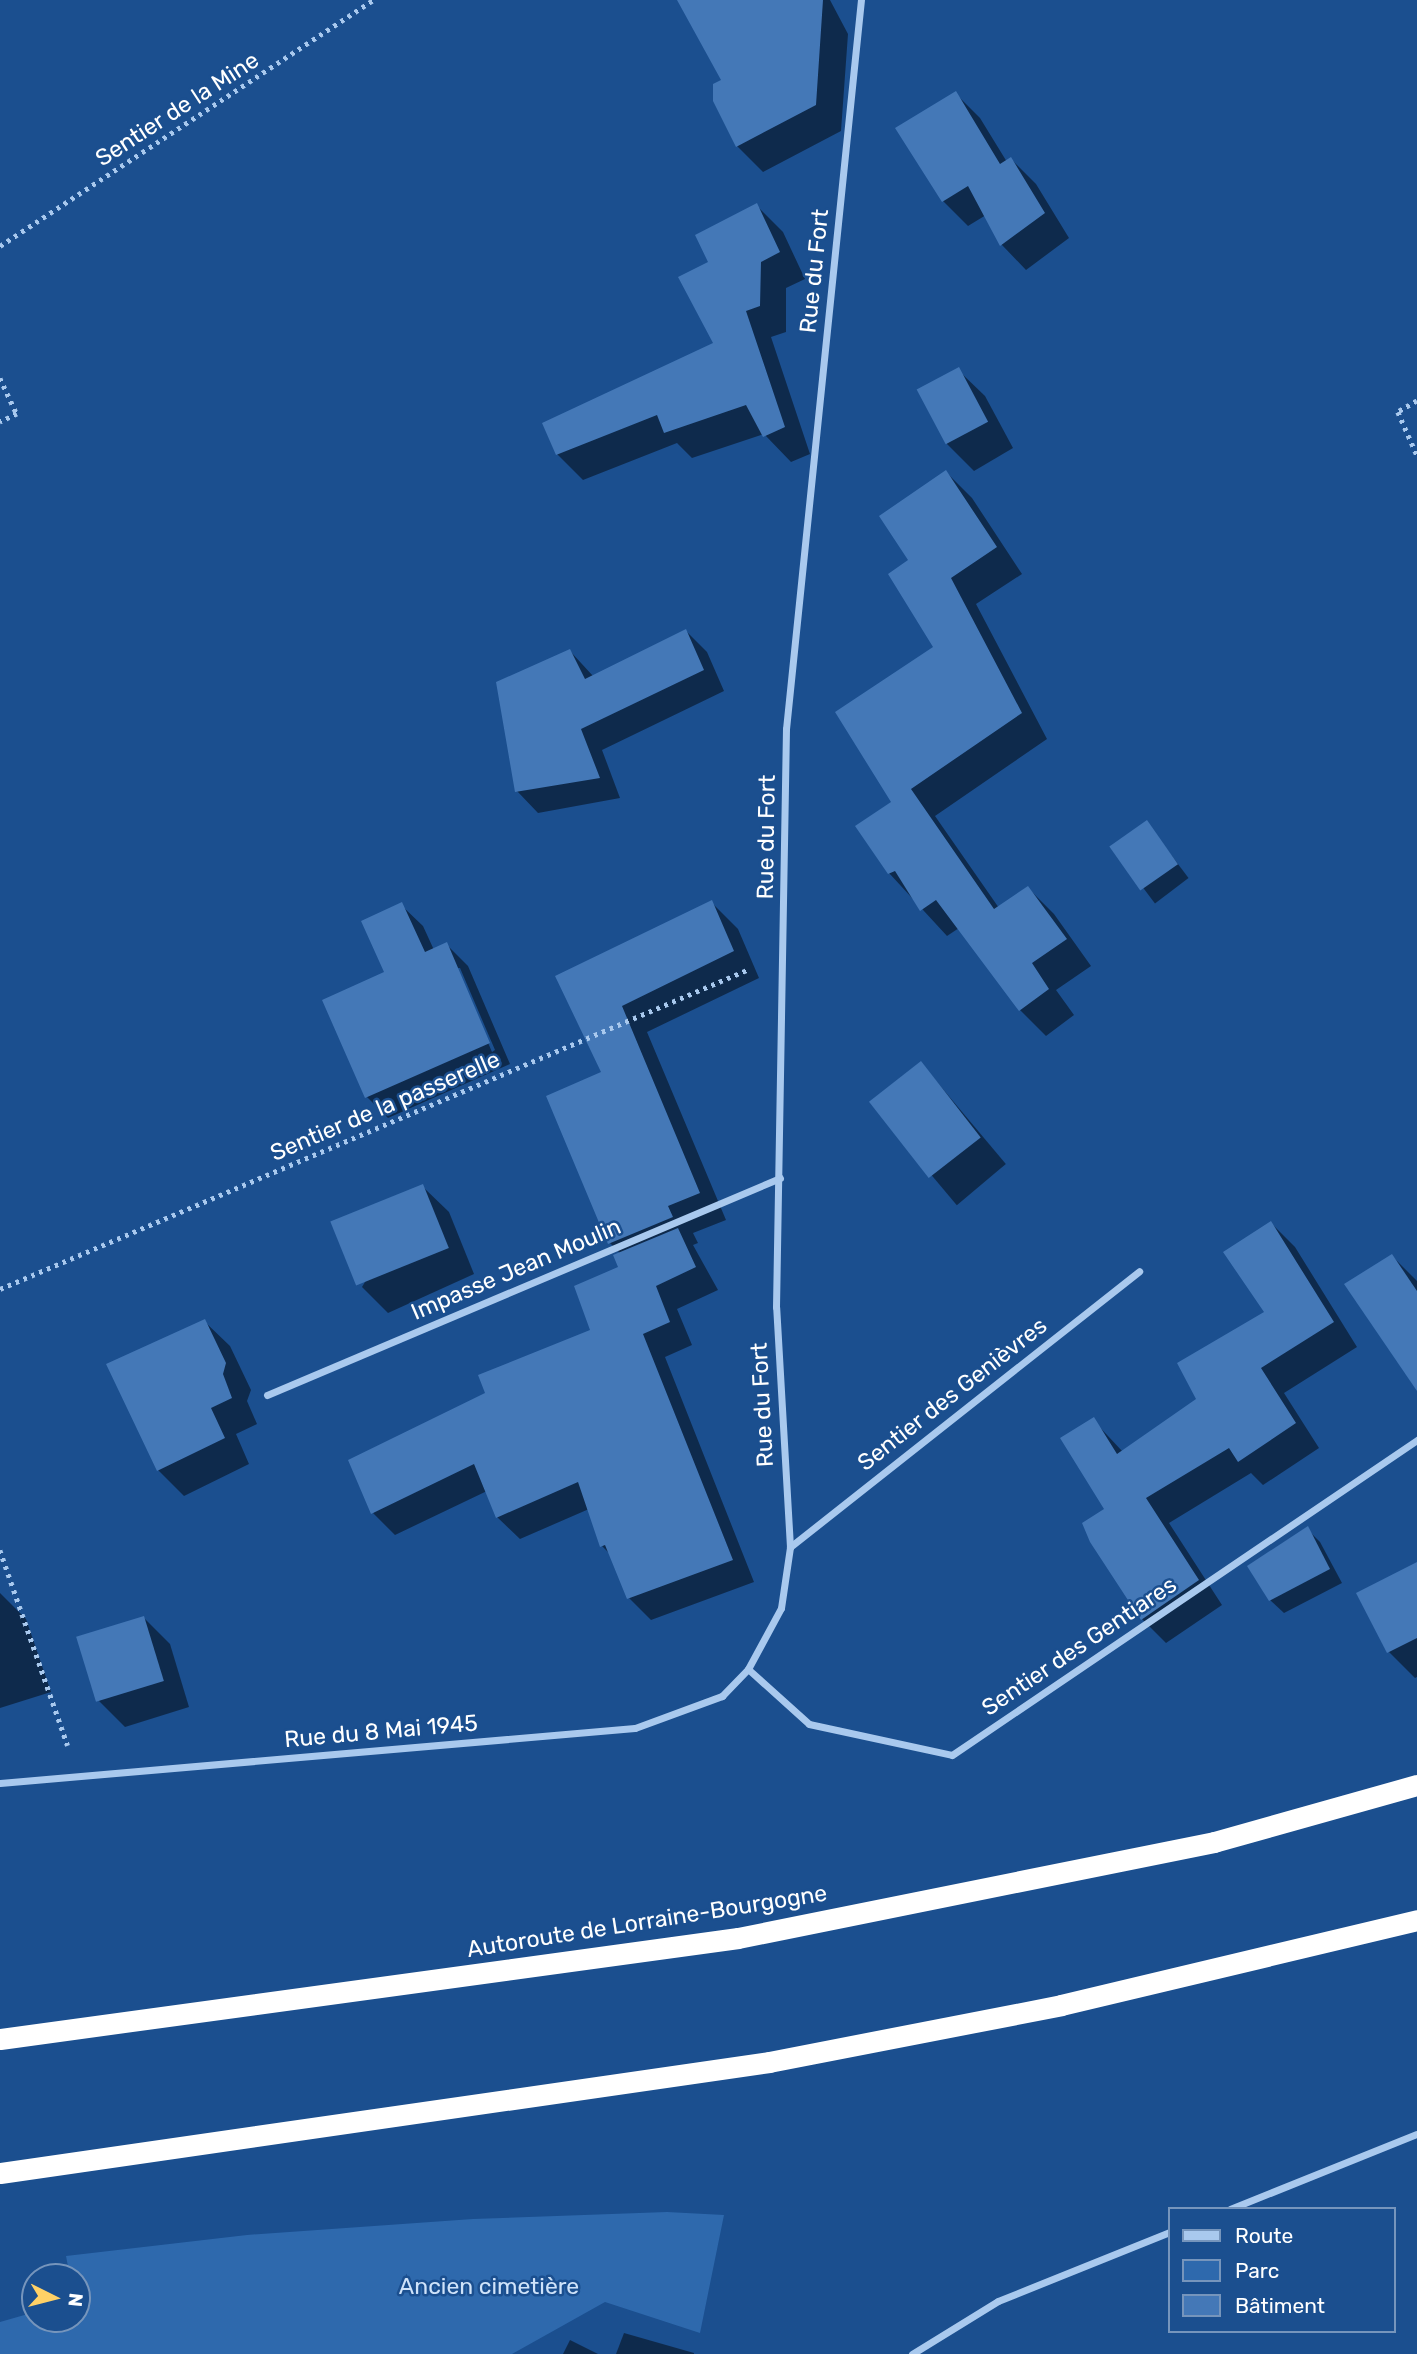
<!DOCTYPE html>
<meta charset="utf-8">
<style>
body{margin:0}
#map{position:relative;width:1417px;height:2354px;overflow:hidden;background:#1b4f8f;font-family:Rubik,sans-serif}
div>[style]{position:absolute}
.green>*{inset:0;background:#2e69ad}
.shadow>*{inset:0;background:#0007;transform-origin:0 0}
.building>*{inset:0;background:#4478b7;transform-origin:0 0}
.path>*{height:4.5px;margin-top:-2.25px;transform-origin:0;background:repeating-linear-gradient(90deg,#a9c9ee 0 3.5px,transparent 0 8.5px)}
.street>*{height:7px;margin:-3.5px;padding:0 3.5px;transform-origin:3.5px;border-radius:3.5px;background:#a9c9ee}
.highway>*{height:21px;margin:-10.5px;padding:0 10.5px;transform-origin:10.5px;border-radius:10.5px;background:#fff}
span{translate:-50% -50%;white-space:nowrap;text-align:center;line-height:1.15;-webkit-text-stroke:5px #1b4f8f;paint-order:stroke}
.street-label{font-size:23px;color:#fff}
.park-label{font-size:23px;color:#cfe3fa}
.legend{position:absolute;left:1168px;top:2207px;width:228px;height:126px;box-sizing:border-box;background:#1b4f8f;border:2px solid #7695bc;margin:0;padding:9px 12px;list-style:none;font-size:21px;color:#fff}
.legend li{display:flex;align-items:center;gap:14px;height:35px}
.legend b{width:35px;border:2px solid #7695bc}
.north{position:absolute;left:21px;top:2263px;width:70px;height:70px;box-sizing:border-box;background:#1b4f8f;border:2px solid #7695bc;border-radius:50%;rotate:96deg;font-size:19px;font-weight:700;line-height:28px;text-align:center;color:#fff}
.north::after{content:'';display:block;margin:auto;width:24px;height:32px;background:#ffd166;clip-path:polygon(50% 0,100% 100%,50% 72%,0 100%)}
</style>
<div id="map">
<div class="green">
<i style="clip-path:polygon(667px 2212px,724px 2215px,700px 2333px,605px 2302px,512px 2354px,0 2354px,0 2322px,35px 2312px,35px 2319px,77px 2319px,77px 2277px,70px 2277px,66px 2256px,247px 2235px,473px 2219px)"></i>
</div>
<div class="shadow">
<i style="clip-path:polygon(679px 0,830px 0,848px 34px,841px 131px,763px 172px,737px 146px,723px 80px)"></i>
<i style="clip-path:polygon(955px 93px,980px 118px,1007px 162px,1011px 159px,1036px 184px,1069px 238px,1026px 270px,1002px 245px,986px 215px,968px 226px,943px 201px)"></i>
<i style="clip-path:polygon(756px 205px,783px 232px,805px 279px,786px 288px,786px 332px,771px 337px,810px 454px,791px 462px,764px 434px,692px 458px,677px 443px,583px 480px,557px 454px,715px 343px,710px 262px)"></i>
<i style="clip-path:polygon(958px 370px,985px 396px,1013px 448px,974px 471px,947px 444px,920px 392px)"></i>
<i style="clip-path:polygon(946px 472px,972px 498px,1022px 574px,976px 604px,1047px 739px,935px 816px,999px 908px,1028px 888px,1054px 914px,1091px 966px,1056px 990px,1074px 1015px,1046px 1036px,1020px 1010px,959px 928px,947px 936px,889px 873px,893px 802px,935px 647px,910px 561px)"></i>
<i style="clip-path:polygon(686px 631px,707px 652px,724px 691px,602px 750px,620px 798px,538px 813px,517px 791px,570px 651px,593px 676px)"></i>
<i style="left:1147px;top:823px;width:69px;height:42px;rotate:53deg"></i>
<i style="clip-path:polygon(711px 902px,738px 929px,759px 978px,647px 1032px,726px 1220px,693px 1233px,698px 1243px,693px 1245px,718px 1290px,677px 1309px,692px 1345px,665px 1357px,754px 1582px,651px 1620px,629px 1598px,612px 1556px,602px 1546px,589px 1509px,520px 1539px,497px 1517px,487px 1491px,395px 1535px,373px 1513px,488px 1394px,592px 1331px,620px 1268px,621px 1254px,610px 1243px,604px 1073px,558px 977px)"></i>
<i style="clip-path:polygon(evenodd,401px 905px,423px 926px,434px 950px,446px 944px,468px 966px,510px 1064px,388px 1118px,367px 1097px,401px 905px,456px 968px,460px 968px,495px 1050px,492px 1052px,456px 968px)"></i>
<i style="left:921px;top:1063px;width:132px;height:64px;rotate:50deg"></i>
<i style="clip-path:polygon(422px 1186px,449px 1212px,474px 1274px,388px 1313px,362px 1287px)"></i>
<i style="clip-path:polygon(1271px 1223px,1295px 1247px,1357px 1347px,1284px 1393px,1319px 1448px,1263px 1485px,1251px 1473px,1169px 1523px,1222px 1605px,1166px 1643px,1142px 1619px,1107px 1510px,1093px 1420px,1123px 1452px,1198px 1399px,1267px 1313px)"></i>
<i style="clip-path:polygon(1392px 1256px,1417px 1281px,1417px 1389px)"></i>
<i style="clip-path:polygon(204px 1321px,230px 1346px,251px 1390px,247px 1401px,257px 1424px,236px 1434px,249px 1464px,184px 1496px,158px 1470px)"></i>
<i style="clip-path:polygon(1307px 1529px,1320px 1542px,1342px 1583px,1284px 1613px,1270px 1600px)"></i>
<i style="clip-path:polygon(1417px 1579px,1417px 1677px,1415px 1678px,1389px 1652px)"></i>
<i style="clip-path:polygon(0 1593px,26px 1619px,51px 1692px,0 1708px)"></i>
<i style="clip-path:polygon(144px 1618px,170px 1644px,189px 1707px,125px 1727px,99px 1701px)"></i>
<i style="clip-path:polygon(624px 2333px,694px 2353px,694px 2354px,616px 2354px)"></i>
<i style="clip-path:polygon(570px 2340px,598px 2354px,563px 2354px)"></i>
</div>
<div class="building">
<i style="clip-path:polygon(677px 0,823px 0,816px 105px,736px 147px,713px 101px,713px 84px,721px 80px)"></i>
<i style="clip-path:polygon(956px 91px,1000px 164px,1011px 157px,1045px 213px,1000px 246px,968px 186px,942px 202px,895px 128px)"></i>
<i style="clip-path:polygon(757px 203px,780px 252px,761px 262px,760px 306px,746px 311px,785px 427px,763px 437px,746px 405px,664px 433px,657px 415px,556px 455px,542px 423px,713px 343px,678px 277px,708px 262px,695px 235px)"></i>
<i style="left:959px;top:367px;width:62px;height:48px;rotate:62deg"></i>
<i style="clip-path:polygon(946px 470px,997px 547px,951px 578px,1022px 713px,911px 789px,994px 909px,1028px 886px,1067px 939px,1032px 963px,1049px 989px,1019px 1011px,936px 900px,920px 911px,895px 871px,888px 874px,855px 826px,891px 802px,835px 712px,933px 647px,888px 574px,908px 560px,879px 516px)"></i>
<i style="clip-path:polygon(686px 629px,704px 670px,581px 729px,600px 778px,515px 792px,496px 682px,570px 649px,585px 679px)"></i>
<i style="left:1147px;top:820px;width:54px;height:46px;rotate:55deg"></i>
<i style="clip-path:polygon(712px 900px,734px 951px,622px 1006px,700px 1193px,668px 1206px,673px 1217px,608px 1244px,546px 1096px,601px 1072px,555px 976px)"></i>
<i style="clip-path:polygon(402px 902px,425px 952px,447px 942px,490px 1043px,365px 1098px,322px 1000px,384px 972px,361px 921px)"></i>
<i style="left:921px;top:1061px;width:97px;height:66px;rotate:52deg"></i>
<i style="left:423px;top:1184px;width:69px;height:100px;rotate:68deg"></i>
<i style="clip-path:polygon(1271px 1221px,1334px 1322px,1261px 1368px,1296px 1423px,1238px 1462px,1229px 1448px,1146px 1498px,1199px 1580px,1141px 1620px,1090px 1542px,1082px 1523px,1104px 1509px,1060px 1438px,1094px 1417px,1117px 1454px,1196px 1399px,1177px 1363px,1264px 1312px,1223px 1252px)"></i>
<i style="clip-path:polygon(678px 1228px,696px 1267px,656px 1286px,670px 1322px,643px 1334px,733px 1560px,627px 1599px,605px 1545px,600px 1547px,578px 1482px,496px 1518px,474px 1464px,371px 1514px,348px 1460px,485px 1393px,478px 1375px,590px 1330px,574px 1286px,618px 1267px,613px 1255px)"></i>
<i style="clip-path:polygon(1392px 1254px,1417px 1291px,1417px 1391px,1344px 1284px)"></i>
<i style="clip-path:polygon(205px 1319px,226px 1363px,223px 1374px,232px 1398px,211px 1408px,225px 1438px,157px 1471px,106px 1364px)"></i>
<i style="clip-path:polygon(1308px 1526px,1330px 1569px,1269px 1601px,1247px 1566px)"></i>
<i style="clip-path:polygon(1417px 1562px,1417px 1638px,1387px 1653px,1356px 1593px)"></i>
<i style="left:144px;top:1616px;width:68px;height:71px;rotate:73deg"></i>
</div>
<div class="path">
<i style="left:0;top:246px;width:447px;rotate:-33.4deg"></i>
<i style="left:0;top:378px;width:40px;rotate:65deg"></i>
<i style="left:17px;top:414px;width:19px;rotate:155deg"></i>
<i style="left:1417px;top:401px;width:22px;rotate:150deg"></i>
<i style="left:1398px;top:412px;width:47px;rotate:66.2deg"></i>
<i style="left:0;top:1289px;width:814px;rotate:-23.13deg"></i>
<i style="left:0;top:1550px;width:207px;rotate:70.9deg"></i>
</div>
<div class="street">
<i style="left:267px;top:1395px;width:557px;rotate:-22.93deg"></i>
<i style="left:790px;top:1547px;width:445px;rotate:-38.3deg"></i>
<i style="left:748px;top:1669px;width:82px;rotate:42deg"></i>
<i style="left:809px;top:1724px;width:146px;rotate:12.2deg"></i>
<i style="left:952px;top:1755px;width:562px;rotate:-34.11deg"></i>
<i style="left:0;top:1783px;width:637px;rotate:-4.95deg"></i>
<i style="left:635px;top:1728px;width:93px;rotate:-20.2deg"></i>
<i style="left:722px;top:1696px;width:37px;rotate:-46deg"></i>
<i style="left:748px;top:1669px;width:69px;rotate:-61.6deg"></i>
<i style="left:781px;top:1608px;width:62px;rotate:-81.6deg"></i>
<i style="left:790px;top:1547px;width:240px;rotate:-93.3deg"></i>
<i style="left:776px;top:1307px;width:578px;rotate:-89.01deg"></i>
<i style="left:786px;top:729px;width:733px;rotate:-84.13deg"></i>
<i style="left:1230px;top:2209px;width:201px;rotate:-21.9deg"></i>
<i style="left:912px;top:2354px;width:101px;rotate:-31.6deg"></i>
<i style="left:998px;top:2301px;width:185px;rotate:-21.9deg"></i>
</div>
<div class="highway">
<i style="left:0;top:2039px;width:745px;rotate:-7.79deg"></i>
<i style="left:738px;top:1938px;width:486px;rotate:-11.4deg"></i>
<i style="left:1214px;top:1842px;width:211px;rotate:-15.7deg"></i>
<i style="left:0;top:2173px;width:777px;rotate:-8.21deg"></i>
<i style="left:769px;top:2062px;width:298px;rotate:-11deg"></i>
<i style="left:1061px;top:2005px;width:366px;rotate:-13.4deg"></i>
</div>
<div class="street-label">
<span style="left:177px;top:109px;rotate:-33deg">Sentier de la Mine</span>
<span style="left:814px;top:271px;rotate:-84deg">Rue du Fort</span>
<span style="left:766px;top:837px;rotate:-89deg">Rue du Fort</span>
<span style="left:385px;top:1106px;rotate:-23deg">Sentier de la passerelle</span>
<span style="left:516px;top:1269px;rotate:-23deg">Impasse Jean Moulin</span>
<span style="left:952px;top:1394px;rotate:-38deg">Sentier des Genièvres</span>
<span style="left:762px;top:1405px;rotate:-93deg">Rue du Fort</span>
<span style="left:1079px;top:1646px;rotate:-34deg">Sentier des Gentiares</span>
<span style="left:381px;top:1731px;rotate:-5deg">Rue du 8 Mai 1945</span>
<span style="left:647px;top:1921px;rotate:-9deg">Autoroute de Lorraine-Bourgogne</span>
</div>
<div class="park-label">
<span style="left:489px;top:2286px">Ancien cimetière</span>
</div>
<ul class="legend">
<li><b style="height:9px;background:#a9c9ee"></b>Route</li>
<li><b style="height:19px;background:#2e69ad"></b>Parc</li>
<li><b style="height:19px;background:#4478b7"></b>Bâtiment</li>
</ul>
<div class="north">N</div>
</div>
